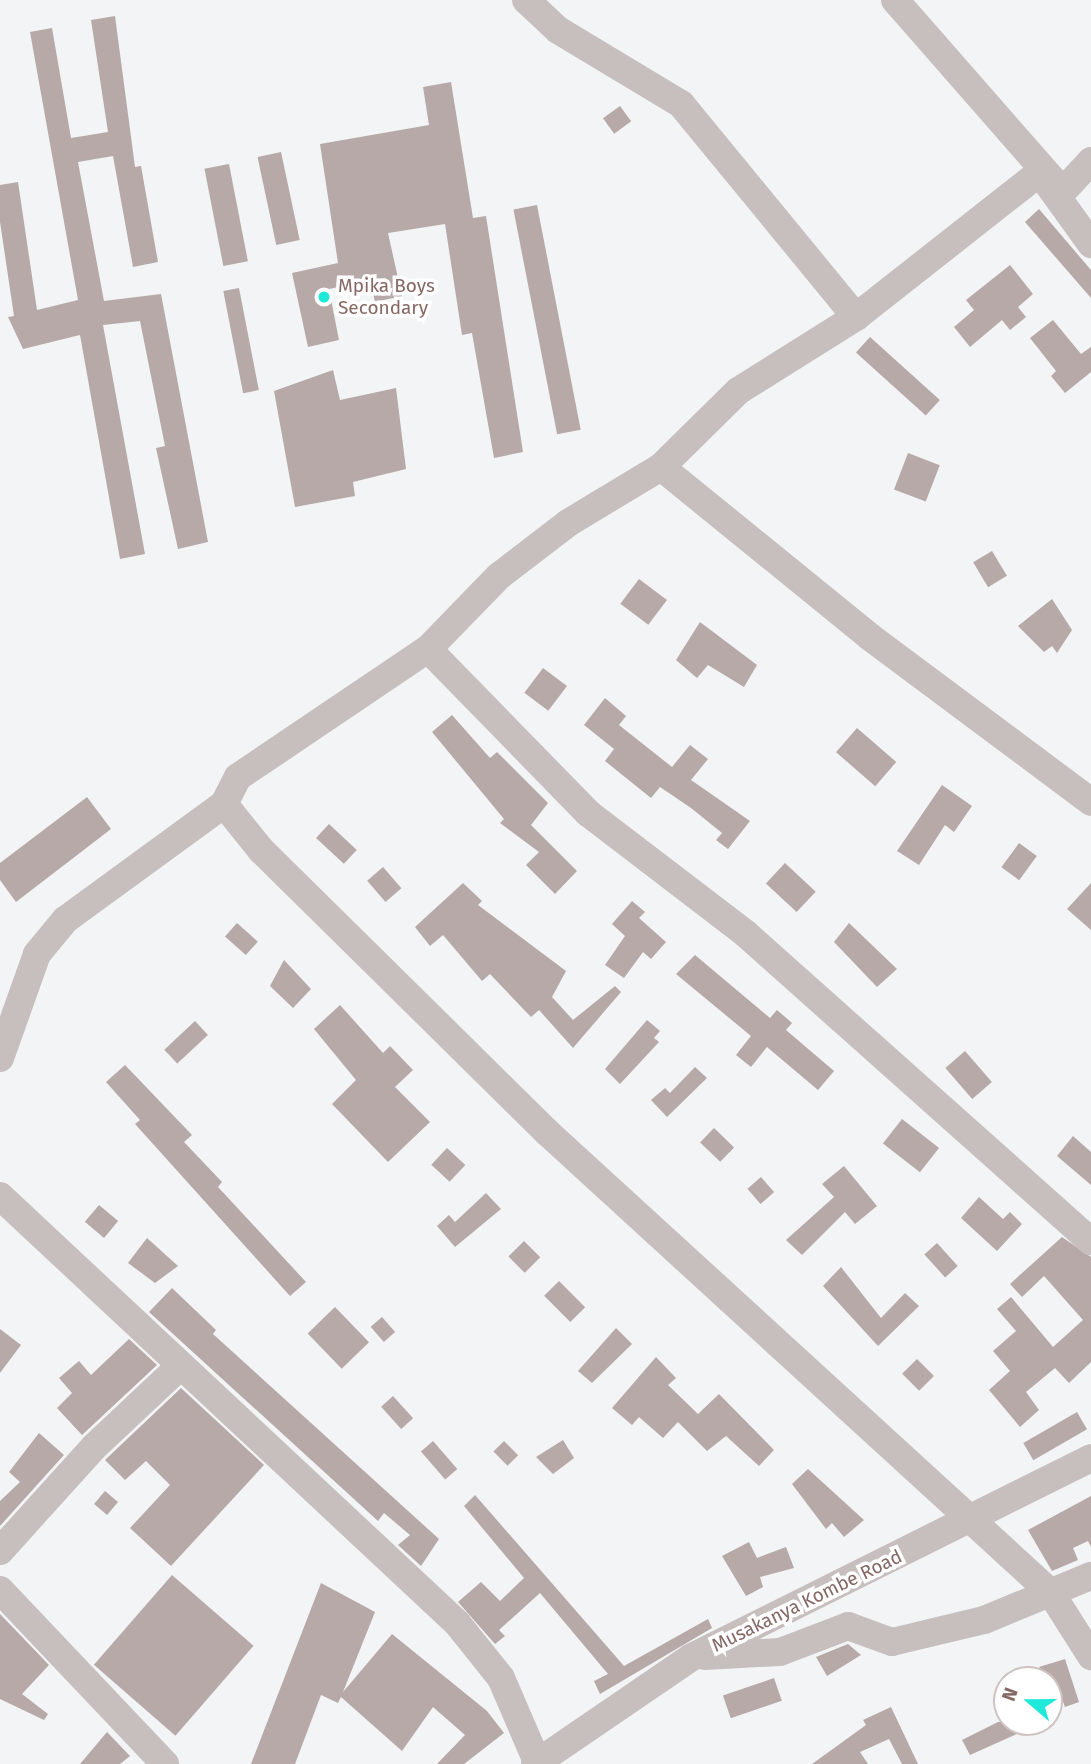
<!DOCTYPE html>
<style>
body{margin:0}
#map{position:relative;width:1091px;height:1764px;overflow:hidden;background:#f2f4f6;font-family:"Fira Sans",sans-serif}
div>[style]{position:absolute}
.building>*{inset:0;background:#b6a9a8;transform-origin:0 0}
.minor>*{height:28px;margin:-14px;padding:0 14px;transform-origin:14px;border-radius:14px;background:#c7bfbe}
.dots>*{width:19px;height:19px;translate:-50% -50%;box-sizing:border-box;border:4px solid #fff;border-radius:50%}
span{translate:-50% -50%;white-space:nowrap;text-align:center;line-height:1.15;-webkit-text-stroke:7px #fff;paint-order:stroke}
.poi-label{font-size:19px;color:#856864}
.left{translate:0 -50%;text-align:left}
.street-label{font-size:19px;color:#856864}
.north{position:absolute;left:993px;top:1666px;width:70px;height:70px;box-sizing:border-box;background:#fff;border:2px solid #cec3c1;border-radius:50%;rotate:290deg;font-size:19px;font-weight:700;line-height:28px;text-align:center;color:#856864}
.north::after{content:'';display:block;margin:auto;width:24px;height:32px;background:#1fe9d8;clip-path:polygon(50% 0,100% 100%,50% 72%,0 100%)}
</style>
<div id="map">
<div class="building">
<i style="clip-path:polygon(115px 16px,135px 167px,141px 166px,158px 262px,133px 267px,113px 156px,78px 162px,104px 301px,161px 294px,208px 542px,178px 549px,156px 448px,165px 446px,140px 321px,103px 325px,145px 554px,120px 559px,80px 335px,23px 349px,8px 317px,14px 316px,0 222px,0 185px,18px 182px,37px 310px,78px 300px,30px 32px,52px 28px,71px 138px,108px 132px,91px 20px)"></i>
<i style="clip-path:polygon(451px 82px,473px 218px,486px 216px,523px 452px,494px 458px,472px 333px,462px 335px,445px 224px,388px 233px,402px 296px,375px 302px,370px 280px,329px 289px,339px 340px,308px 347px,292px 273px,338px 263px,320px 144px,429px 125px,423px 87px)"></i>
<i style="left:620px;top:106px;width:19px;height:21px;rotate:54deg"></i>
<i style="left:281px;top:152px;width:90px;height:24px;rotate:78deg"></i>
<i style="left:229px;top:164px;width:99px;height:25px;rotate:79deg"></i>
<i style="left:537px;top:205px;width:229px;height:24px;rotate:79deg"></i>
<i style="clip-path:polygon(1039px 209px,1091px 270px,1091px 298px,1025px 222px)"></i>
<i style="clip-path:polygon(1010px 265px,1033px 294px,1018px 307px,1026px 317px,1010px 330px,1002px 320px,970px 347px,954px 327px,974px 310px,966px 300px)"></i>
<i style="left:239px;top:288px;width:104px;height:16px;rotate:79deg"></i>
<i style="clip-path:polygon(1053px 320px,1081px 354px,1091px 347px,1091px 372px,1065px 393px,1051px 376px,1056px 371px,1030px 338px)"></i>
<i style="left:870px;top:337px;width:94px;height:21px;rotate:42deg"></i>
<i style="clip-path:polygon(333px 370px,340px 400px,396px 388px,406px 469px,353px 482px,355px 496px,295px 507px,274px 391px)"></i>
<i style="left:908px;top:453px;width:34px;height:39px;rotate:21deg"></i>
<i style="left:992px;top:551px;width:29px;height:22px;rotate:59deg"></i>
<i style="left:639px;top:579px;width:35px;height:31px;rotate:37deg"></i>
<i style="clip-path:polygon(1052px 599px,1072px 630px,1057px 653px,1052px 646px,1044px 652px,1018px 626px)"></i>
<i style="clip-path:polygon(700px 622px,757px 665px,744px 687px,708px 665px,697px 678px,676px 660px)"></i>
<i style="left:543px;top:668px;width:30px;height:31px;rotate:37deg"></i>
<i style="clip-path:polygon(605px 698px,626px 716px,619px 725px,672px 767px,690px 745px,708px 759px,691px 780px,750px 821px,728px 849px,716px 840px,722px 833px,691px 808px,660px 787px,651px 798px,605px 761px,614px 749px,584px 725px)"></i>
<i style="clip-path:polygon(452px 715px,490px 758px,497px 752px,548px 803px,531px 825px,577px 871px,555px 894px,526px 865px,539px 852px,500px 823px,504px 819px,432px 732px)"></i>
<i style="left:857px;top:728px;width:52px;height:32px;rotate:41deg"></i>
<i style="clip-path:polygon(942px 785px,972px 806px,954px 832px,945px 825px,919px 865px,897px 851px)"></i>
<i style="clip-path:polygon(87px 797px,111px 829px,16px 902px,0 880px,0 863px)"></i>
<i style="left:329px;top:824px;width:38px;height:19px;rotate:43deg"></i>
<i style="left:1019px;top:843px;width:22px;height:30px;rotate:36deg"></i>
<i style="left:785px;top:863px;width:42px;height:28px;rotate:43deg"></i>
<i style="left:383px;top:867px;width:28px;height:21px;rotate:49deg"></i>
<i style="clip-path:polygon(463px 883px,482px 901px,478px 905px,566px 971px,552px 997px,573px 1020px,615px 986px,621px 992px,573px 1048px,539px 1010px,531px 1017px,490px 974px,482px 981px,443px 935px,430px 946px,415px 927px)"></i>
<i style="clip-path:polygon(1091px 883px,1091px 930px,1067px 909px)"></i>
<i style="clip-path:polygon(632px 901px,645px 912px,639px 918px,666px 942px,651px 959px,643px 952px,624px 978px,605px 965px,625px 936px,612px 924px)"></i>
<i style="left:237px;top:923px;width:28px;height:18px;rotate:42deg"></i>
<i style="clip-path:polygon(849px 923px,897px 969px,877px 987px,834px 942px)"></i>
<i style="clip-path:polygon(695px 955px,770px 1018px,777px 1010px,792px 1023px,786px 1030px,834px 1071px,818px 1090px,767px 1047px,751px 1067px,736px 1055px,751px 1036px,676px 974px)"></i>
<i style="clip-path:polygon(284px 960px,311px 989px,293px 1008px,270px 986px)"></i>
<i style="clip-path:polygon(340px 1005px,383px 1053px,390px 1046px,413px 1070px,395px 1087px,430px 1122px,388px 1162px,332px 1104px,356px 1080px,314px 1029px)"></i>
<i style="clip-path:polygon(647px 1020px,660px 1031px,654px 1038px,659px 1042px,620px 1084px,605px 1069px)"></i>
<i style="left:195px;top:1021px;width:19px;height:42px;rotate:47deg"></i>
<i style="left:965px;top:1051px;width:41px;height:26px;rotate:49deg"></i>
<i style="clip-path:polygon(125px 1065px,192px 1135px,184px 1142px,222px 1182px,218px 1187px,306px 1282px,290px 1296px,135px 1124px,140px 1120px,106px 1082px)"></i>
<i style="clip-path:polygon(695px 1067px,707px 1078px,667px 1117px,651px 1100px,665px 1088px,670px 1093px)"></i>
<i style="left:902px;top:1119px;width:47px;height:31px;rotate:38deg"></i>
<i style="left:714px;top:1128px;width:28px;height:20px;rotate:44deg"></i>
<i style="clip-path:polygon(1073px 1136px,1091px 1152px,1091px 1185px,1057px 1156px)"></i>
<i style="left:447px;top:1148px;width:25px;height:23px;rotate:43deg"></i>
<i style="clip-path:polygon(844px 1166px,877px 1206px,855px 1224px,845px 1212px,802px 1255px,786px 1240px,834px 1197px,822px 1184px)"></i>
<i style="left:761px;top:1177px;width:20px;height:18px;rotate:49deg"></i>
<i style="clip-path:polygon(486px 1193px,501px 1209px,455px 1247px,437px 1226px,449px 1215px,455px 1222px)"></i>
<i style="clip-path:polygon(979px 1197px,1003px 1219px,1010px 1212px,1022px 1224px,997px 1251px,961px 1218px)"></i>
<i style="left:99px;top:1205px;width:25px;height:22px;rotate:40deg"></i>
<i style="clip-path:polygon(1062px 1237px,1091px 1257px,1091px 1362px,1069px 1383px,1055px 1368px,1026px 1392px,1039px 1410px,1020px 1427px,989px 1390px,1010px 1371px,993px 1351px,1016px 1331px,997px 1309px,1011px 1297px,1053px 1347px,1083px 1320px,1044px 1276px,1022px 1297px,1010px 1284px)"></i>
<i style="clip-path:polygon(147px 1238px,178px 1266px,155px 1283px,128px 1263px)"></i>
<i style="left:524px;top:1241px;width:23px;height:22px;rotate:45deg"></i>
<i style="left:937px;top:1243px;width:31px;height:17px;rotate:48deg"></i>
<i style="clip-path:polygon(841px 1267px,881px 1318px,905px 1293px,919px 1306px,878px 1346px,823px 1286px)"></i>
<i style="left:559px;top:1281px;width:37px;height:21px;rotate:45deg"></i>
<i style="clip-path:polygon(172px 1288px,216px 1330px,213px 1334px,439px 1539px,421px 1566px,398px 1545px,410px 1535px,384px 1513px,378px 1521px,149px 1312px)"></i>
<i style="left:335px;top:1307px;width:49px;height:38px;rotate:46deg"></i>
<i style="left:382px;top:1317px;width:20px;height:15px;rotate:49deg"></i>
<i style="clip-path:polygon(616px 1328px,632px 1344px,592px 1383px,578px 1371px)"></i>
<i style="clip-path:polygon(0 1329px,21px 1345px,0 1373px)"></i>
<i style="clip-path:polygon(129px 1339px,157px 1365px,82px 1435px,57px 1408px,72px 1393px,59px 1378px,79px 1361px,91px 1375px)"></i>
<i style="clip-path:polygon(656px 1357px,676px 1378px,668px 1385px,698px 1414px,719px 1394px,774px 1450px,759px 1466px,726px 1436px,707px 1451px,678px 1422px,663px 1438px,639px 1417px,632px 1425px,612px 1408px)"></i>
<i style="left:917px;top:1359px;width:24px;height:21px;rotate:45deg"></i>
<i style="clip-path:polygon(181px 1388px,264px 1465px,171px 1566px,130px 1528px,170px 1485px,146px 1461px,125px 1480px,105px 1460px)"></i>
<i style="left:393px;top:1396px;width:30px;height:16px;rotate:48deg"></i>
<i style="left:1077px;top:1412px;width:20px;height:62px;rotate:60deg"></i>
<i style="clip-path:polygon(39px 1433px,64px 1455px,0 1526px,0 1501px,20px 1482px,9px 1472px)"></i>
<i style="clip-path:polygon(563px 1440px,574px 1458px,553px 1474px,536px 1457px)"></i>
<i style="left:433px;top:1441px;width:37px;height:16px;rotate:49deg"></i>
<i style="left:504px;top:1441px;width:20px;height:15px;rotate:45deg"></i>
<i style="clip-path:polygon(808px 1469px,864px 1520px,844px 1537px,832px 1523px,826px 1529px,792px 1484px)"></i>
<i style="left:105px;top:1491px;width:17px;height:17px;rotate:40deg"></i>
<i style="clip-path:polygon(475px 1495px,624px 1666px,708px 1619px,712px 1628px,600px 1694px,594px 1681px,608px 1674px,540px 1593px,499px 1630px,505px 1636px,495px 1644px,458px 1602px,481px 1582px,500px 1601px,524px 1578px,464px 1506px)"></i>
<i style="clip-path:polygon(1091px 1496px,1091px 1547px,1088px 1541px,1073px 1548px,1078px 1560px,1052px 1571px,1028px 1530px)"></i>
<i style="clip-path:polygon(749px 1542px,757px 1558px,786px 1547px,794px 1568px,760px 1577px,763px 1587px,746px 1596px,722px 1556px)"></i>
<i style="left:172px;top:1575px;width:108px;height:119px;rotate:41deg"></i>
<i style="clip-path:polygon(321px 1583px,375px 1612px,343px 1692px,392px 1634px,487px 1711px,504px 1733px,464px 1764px,437px 1764px,465px 1735px,433px 1707px,402px 1751px,341px 1697px,338px 1703px,321px 1695px,295px 1764px,251px 1764px)"></i>
<i style="clip-path:polygon(0 1614px,49px 1665px,22px 1694px,48px 1714px,44px 1720px,0 1699px)"></i>
<i style="clip-path:polygon(848px 1644px,861px 1655px,827px 1676px,816px 1657px)"></i>
<i style="clip-path:polygon(1065px 1659px,1079px 1702px,1065px 1707px,1060px 1694px,1049px 1698px,1049px 1680px,1039px 1667px)"></i>
<i style="left:774px;top:1678px;width:24px;height:54px;rotate:71deg"></i>
<i style="clip-path:polygon(891px 1707px,918px 1764px,902px 1764px,889px 1739px,860px 1752px,868px 1764px,812px 1764px,866px 1725px,863px 1720px)"></i>
<i style="clip-path:polygon(1044px 1722px,970px 1755px,962px 1740px,998px 1722px)"></i>
<i style="clip-path:polygon(107px 1732px,130px 1756px,120px 1764px,80px 1764px)"></i>
</div>
<div class="minor">
<i style="left:526px;top:0;width:44px;rotate:43.2deg"></i>
<i style="left:558px;top:30px;width:144px;rotate:31deg"></i>
<i style="left:681px;top:104px;width:276px;rotate:50.6deg"></i>
<i style="left:895px;top:0;width:244px;rotate:48.8deg"></i>
<i style="left:1045px;top:180px;width:79px;rotate:54.3deg"></i>
<i style="left:661px;top:467px;width:269px;rotate:39.1deg"></i>
<i style="left:870px;top:637px;width:276px;rotate:36.7deg"></i>
<i style="left:428px;top:649px;width:229px;rotate:45.7deg"></i>
<i style="left:588px;top:813px;width:199px;rotate:37.4deg"></i>
<i style="left:746px;top:934px;width:462px;rotate:41.7deg"></i>
<i style="left:224px;top:804px;width:59px;rotate:51.2deg"></i>
<i style="left:261px;top:850px;width:403px;rotate:44.6deg"></i>
<i style="left:548px;top:1133px;width:682px;rotate:42.44deg"></i>
<i style="left:1051px;top:1593px;width:75px;rotate:57.6deg"></i>
<i style="left:0;top:1058px;width:110px;rotate:-70.4deg"></i>
<i style="left:37px;top:954px;width:44px;rotate:-50.5deg"></i>
<i style="left:65px;top:920px;width:197px;rotate:-36.1deg"></i>
<i style="left:224px;top:804px;width:30px;rotate:-63deg"></i>
<i style="left:238px;top:777px;width:229px;rotate:-34deg"></i>
<i style="left:428px;top:649px;width:102px;rotate:-45.8deg"></i>
<i style="left:499px;top:576px;width:87px;rotate:-37.5deg"></i>
<i style="left:568px;top:523px;width:109px;rotate:-31.1deg"></i>
<i style="left:661px;top:467px;width:108px;rotate:-44.6deg"></i>
<i style="left:738px;top:391px;width:139px;rotate:-32.1deg"></i>
<i style="left:856px;top:317px;width:233px;rotate:-38.2deg"></i>
<i style="left:1039px;top:173px;width:30px;rotate:37deg"></i>
<i style="left:1063px;top:191px;width:41px;rotate:-47deg"></i>
<i style="left:0;top:1196px;width:625px;rotate:43.06deg"></i>
<i style="left:457px;top:1623px;width:70px;rotate:51.3deg"></i>
<i style="left:501px;top:1678px;width:94px;rotate:66.7deg"></i>
<i style="left:0;top:1551px;width:140px;rotate:-47.9deg"></i>
<i style="left:94px;top:1447px;width:115px;rotate:-43.2deg"></i>
<i style="left:0;top:1590px;width:240px;rotate:46.5deg"></i>
<i style="left:705px;top:1656px;width:75px;rotate:-3.1deg"></i>
<i style="left:780px;top:1652px;width:73px;rotate:-20.9deg"></i>
<i style="left:848px;top:1626px;width:47px;rotate:20deg"></i>
<i style="left:892px;top:1642px;width:95px;rotate:-13.4deg"></i>
<i style="left:984px;top:1620px;width:116px;rotate:-22.4deg"></i>
<i style="left:535px;top:1764px;width:190px;rotate:-34.3deg"></i>
<i style="left:692px;top:1657px;width:446px;rotate:-26.5deg"></i>
</div>
<div class="dots">
<i style="left:324px;top:297px;background:#1fe9d8"></i>
</div>
<div class="poi-label">
<span class="left" style="left:338px;top:297px">Mpika Boys<br>Secondary</span>
</div>
<div class="street-label">
<span style="left:807px;top:1601px;rotate:-26deg">Musakanya Kombe Road</span>
</div>
<div class="north">N</div>
</div>
